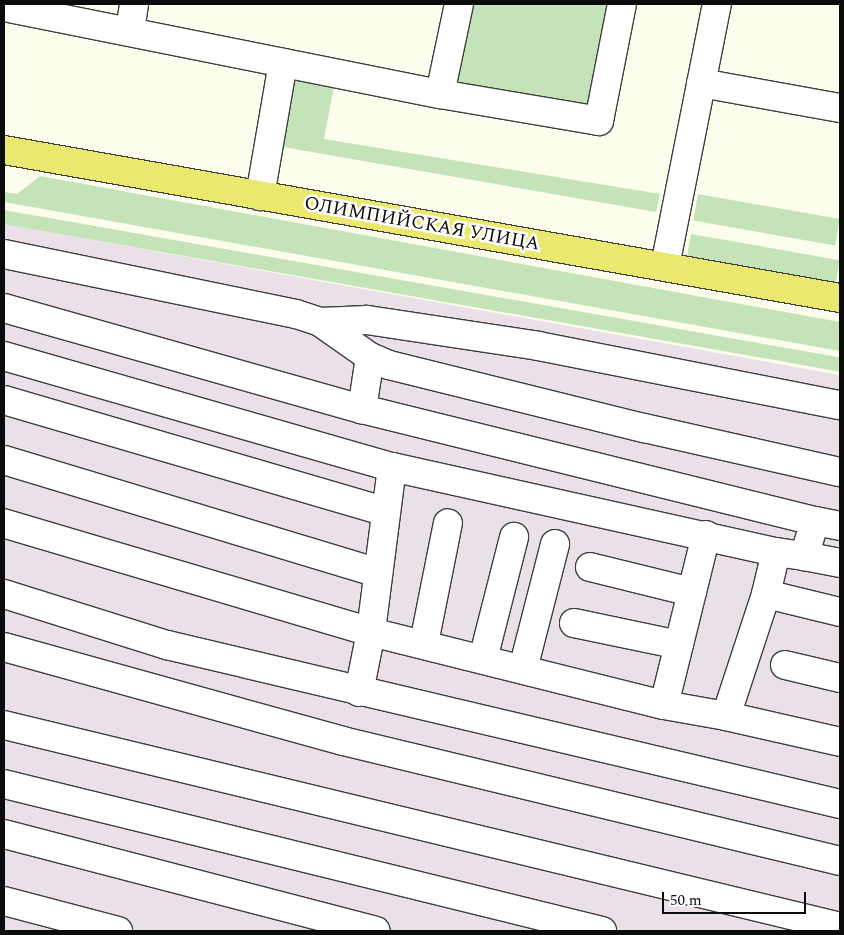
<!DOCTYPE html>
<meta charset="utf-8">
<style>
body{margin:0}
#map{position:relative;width:844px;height:935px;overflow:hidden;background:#fcfdec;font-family:Spectral,serif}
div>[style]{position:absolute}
.industrial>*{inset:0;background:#e9e0e8}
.green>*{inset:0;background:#c5e3b9;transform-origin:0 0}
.roads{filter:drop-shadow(1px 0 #3e3e3e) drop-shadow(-1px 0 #3e3e3e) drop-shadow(0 1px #3e3e3e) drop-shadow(0 -1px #3e3e3e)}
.minor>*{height:28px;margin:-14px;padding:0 14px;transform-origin:14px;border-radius:14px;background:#fff}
.major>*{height:28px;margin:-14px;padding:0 14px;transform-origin:14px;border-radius:14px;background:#eae86f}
span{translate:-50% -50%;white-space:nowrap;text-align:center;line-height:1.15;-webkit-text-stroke:5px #fff;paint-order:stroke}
.street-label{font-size:19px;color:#0b0b0b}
.frame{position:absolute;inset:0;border:5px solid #0b0b0b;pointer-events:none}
.scale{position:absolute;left:662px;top:892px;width:144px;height:22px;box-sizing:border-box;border:2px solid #0b0b0b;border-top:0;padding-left:6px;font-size:15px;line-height:18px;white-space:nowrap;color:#0b0b0b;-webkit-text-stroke:4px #fff;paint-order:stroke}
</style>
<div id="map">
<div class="industrial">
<i style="clip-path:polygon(4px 224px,840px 375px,840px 931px,4px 931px)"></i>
</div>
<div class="green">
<i style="clip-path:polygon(465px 4px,615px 4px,595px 113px,448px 89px)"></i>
<i style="clip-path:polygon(292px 73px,335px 81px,324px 139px,660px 194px,656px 212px,277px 146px)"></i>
<i style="clip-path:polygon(40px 176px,840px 322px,840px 351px,4px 202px,4px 192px,17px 194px)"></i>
<i style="left:698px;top:194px;width:144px;height:27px;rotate:10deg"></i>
<i style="left:4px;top:210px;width:850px;height:14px;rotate:10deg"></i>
<i style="left:691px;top:234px;width:151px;height:24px;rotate:10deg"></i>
</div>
<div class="roads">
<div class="minor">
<i style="left:4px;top:7px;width:445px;rotate:11.3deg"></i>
<i style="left:440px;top:94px;width:161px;rotate:9.6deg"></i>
<i style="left:599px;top:121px;width:119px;rotate:-78.9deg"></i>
<i style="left:130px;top:30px;width:26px;rotate:-81deg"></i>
<i style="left:701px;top:83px;width:141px;rotate:10.2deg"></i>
<i style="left:440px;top:94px;width:92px;rotate:-78.1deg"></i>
<i style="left:260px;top:196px;width:135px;rotate:-80.2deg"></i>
<i style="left:4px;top:254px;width:298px;rotate:11.6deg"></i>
<i style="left:296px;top:314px;width:25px;rotate:18deg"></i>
<i style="left:320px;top:322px;width:61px;rotate:35deg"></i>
<i style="left:370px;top:357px;width:53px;rotate:98.7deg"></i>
<i style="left:362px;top:409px;width:467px;rotate:13.9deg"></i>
<i style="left:815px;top:521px;width:37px;rotate:107deg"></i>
<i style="left:804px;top:556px;width:28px;rotate:-172deg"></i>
<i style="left:776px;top:552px;width:43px;rotate:103.4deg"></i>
<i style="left:665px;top:266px;width:267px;rotate:-78.8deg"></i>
<i style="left:4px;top:308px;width:372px;rotate:15.8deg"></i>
<i style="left:320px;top:322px;width:47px;rotate:-2.4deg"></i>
<i style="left:367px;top:320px;width:173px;rotate:8.6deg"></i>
<i style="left:538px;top:346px;width:308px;rotate:11.1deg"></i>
<i style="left:4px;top:356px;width:404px;rotate:16deg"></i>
<i style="left:392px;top:467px;width:166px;rotate:97.3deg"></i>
<i style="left:371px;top:632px;width:383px;rotate:-163.5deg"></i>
<i style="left:370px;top:357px;width:21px;rotate:23deg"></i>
<i style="left:389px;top:365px;width:263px;rotate:13.9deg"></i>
<i style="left:644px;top:428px;width:201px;rotate:12.7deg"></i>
<i style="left:4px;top:400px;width:398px;rotate:16.3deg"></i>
<i style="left:4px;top:460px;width:391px;rotate:16.8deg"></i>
<i style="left:392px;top:467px;width:393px;rotate:12.5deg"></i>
<i style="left:815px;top:521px;width:25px;rotate:11deg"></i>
<i style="left:804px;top:556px;width:37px;rotate:11deg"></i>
<i style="left:590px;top:567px;width:105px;rotate:13.8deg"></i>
<i style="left:4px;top:594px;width:171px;rotate:17.4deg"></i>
<i style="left:167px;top:645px;width:692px;rotate:13.29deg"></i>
<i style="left:574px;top:623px;width:107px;rotate:11.8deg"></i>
<i style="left:424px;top:643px;width:122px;rotate:-78.7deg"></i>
<i style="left:4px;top:647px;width:352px;rotate:15.5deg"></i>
<i style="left:343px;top:741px;width:511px;rotate:13.57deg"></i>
<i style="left:483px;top:659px;width:126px;rotate:-75.7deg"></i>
<i style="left:785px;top:665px;width:57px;rotate:13.3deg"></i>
<i style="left:523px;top:669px;width:129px;rotate:-75.6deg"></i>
<i style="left:359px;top:692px;width:61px;rotate:-78.7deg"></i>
<i style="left:371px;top:632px;width:302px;rotate:14deg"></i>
<i style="left:664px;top:705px;width:63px;rotate:10.1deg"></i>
<i style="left:726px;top:716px;width:128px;rotate:-71.8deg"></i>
<i style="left:766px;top:594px;width:76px;rotate:13.7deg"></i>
<i style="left:664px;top:705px;width:175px;rotate:-76.1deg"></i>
<i style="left:726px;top:716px;width:117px;rotate:12.8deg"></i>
<i style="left:4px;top:725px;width:860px;rotate:13.58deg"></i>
<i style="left:4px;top:784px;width:616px;rotate:13.81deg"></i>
<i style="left:4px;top:834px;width:384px;rotate:14.6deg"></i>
<i style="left:4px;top:901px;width:118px;rotate:14.7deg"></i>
</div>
<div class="major">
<i style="left:4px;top:150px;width:849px;rotate:10.04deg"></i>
</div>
</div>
<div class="street-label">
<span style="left:422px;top:224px;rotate:10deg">ОЛИМПИЙСКАЯ УЛИЦА</span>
</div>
<div class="frame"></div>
<div class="scale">50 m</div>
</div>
